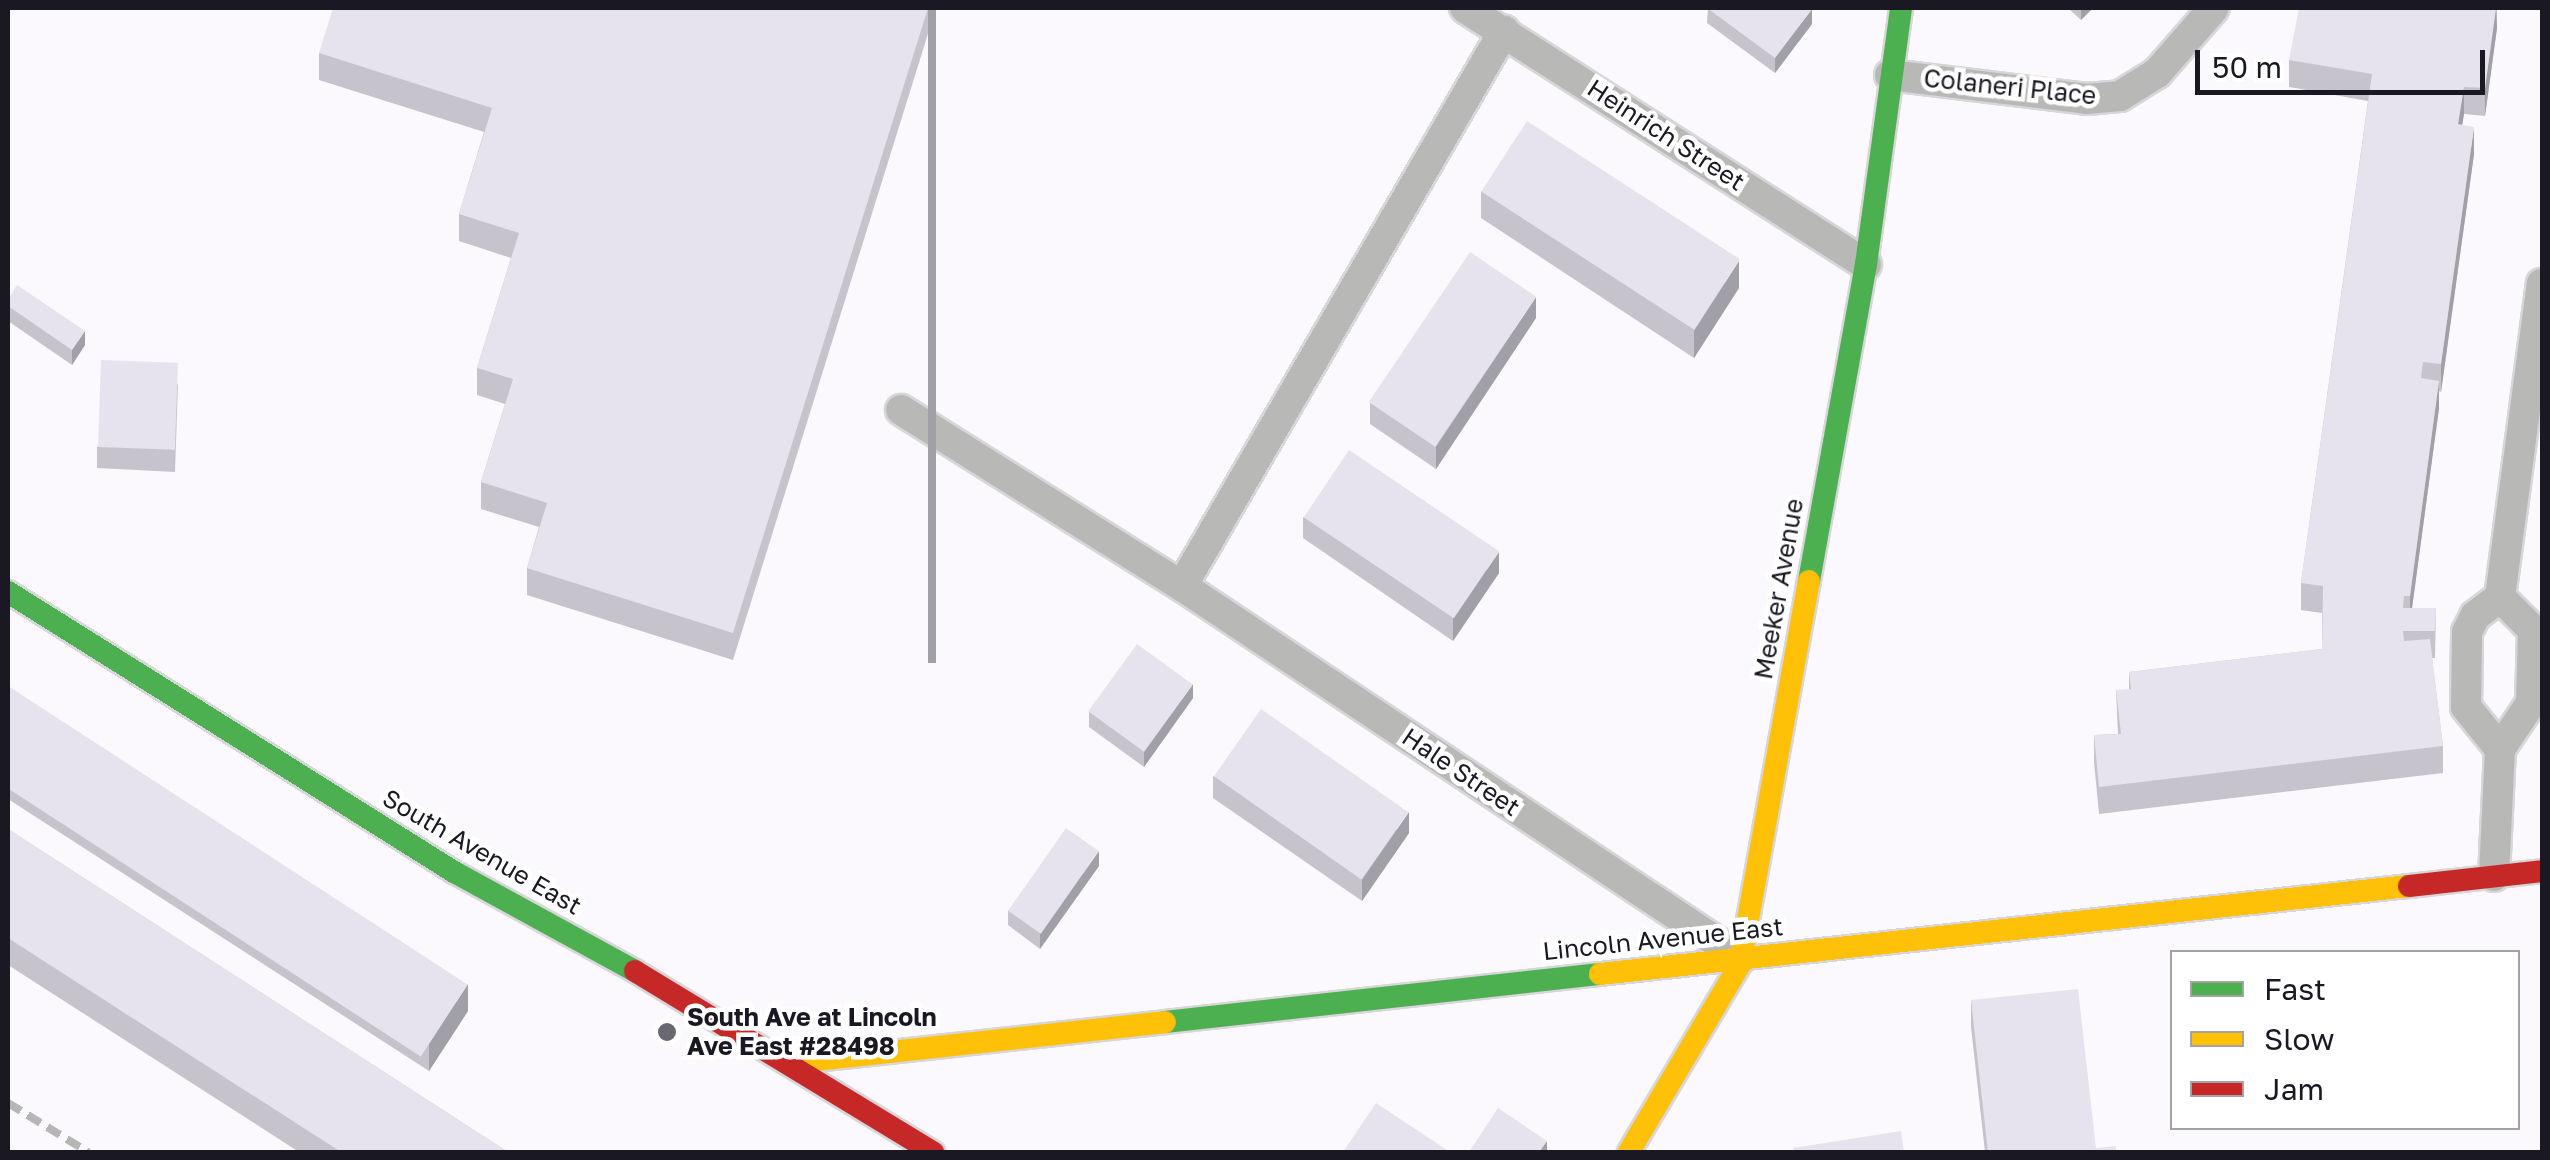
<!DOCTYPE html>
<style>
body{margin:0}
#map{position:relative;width:2550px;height:1160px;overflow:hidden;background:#fbf9fe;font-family:"Golos Text",sans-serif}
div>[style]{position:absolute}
.roads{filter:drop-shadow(2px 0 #d7d6da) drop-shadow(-2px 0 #d7d6da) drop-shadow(0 2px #d7d6da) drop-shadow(0 -2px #d7d6da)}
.street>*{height:30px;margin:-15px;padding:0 15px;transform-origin:15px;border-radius:15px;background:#b8b8b6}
.fast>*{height:22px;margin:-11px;padding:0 11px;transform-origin:11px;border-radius:11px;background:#4caf50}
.slow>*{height:22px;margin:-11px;padding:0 11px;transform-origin:11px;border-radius:11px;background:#ffc107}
.jam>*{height:22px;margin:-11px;padding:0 11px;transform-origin:11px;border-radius:11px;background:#c62828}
.rail>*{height:8px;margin-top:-4px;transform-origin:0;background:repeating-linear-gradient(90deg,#b7b6b7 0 15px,transparent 0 23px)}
.wall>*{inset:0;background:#c6c3cd}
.shaded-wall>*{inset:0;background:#a19fa7;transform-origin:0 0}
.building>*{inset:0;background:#e6e3ee;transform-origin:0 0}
.dots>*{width:28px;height:28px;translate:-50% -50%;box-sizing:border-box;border:5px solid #fff;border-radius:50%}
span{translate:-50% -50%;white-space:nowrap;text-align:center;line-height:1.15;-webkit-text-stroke:9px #fff;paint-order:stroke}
.street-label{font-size:25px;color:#1a1822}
.poi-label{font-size:25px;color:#1a1822;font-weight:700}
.left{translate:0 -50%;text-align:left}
.frame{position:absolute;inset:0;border:10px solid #1a1822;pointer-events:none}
.legend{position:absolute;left:2170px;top:950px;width:350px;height:180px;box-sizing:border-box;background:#fff;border:2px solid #a3a3a7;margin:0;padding:12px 18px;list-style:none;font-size:30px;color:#1a1822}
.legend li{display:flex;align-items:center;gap:20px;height:50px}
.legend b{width:50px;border:2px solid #a3a3a7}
.scale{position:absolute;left:2195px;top:50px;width:290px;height:45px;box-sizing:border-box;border:5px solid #1a1822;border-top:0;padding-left:12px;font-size:30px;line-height:35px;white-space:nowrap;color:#1a1822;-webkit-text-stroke:8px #fff;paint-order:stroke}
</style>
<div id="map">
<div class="roads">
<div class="street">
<i style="left:1465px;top:8px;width:476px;rotate:32.6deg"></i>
<i style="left:1890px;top:75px;width:198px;rotate:6.9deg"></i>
<i style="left:2087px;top:99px;width:33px;rotate:-5deg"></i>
<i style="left:2120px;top:96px;width:44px;rotate:-31.9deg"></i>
<i style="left:2157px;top:73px;width:86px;rotate:-48.8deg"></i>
<i style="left:901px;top:410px;width:332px;rotate:32.1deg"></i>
<i style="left:1182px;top:586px;width:671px;rotate:33.64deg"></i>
<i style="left:1182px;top:586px;width:642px;rotate:-59.88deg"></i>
<i style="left:2500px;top:749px;width:54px;rotate:-129deg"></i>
<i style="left:2466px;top:707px;width:75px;rotate:-89.2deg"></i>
<i style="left:2467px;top:632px;width:18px;rotate:-63deg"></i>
<i style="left:2475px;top:616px;width:31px;rotate:-37deg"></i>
<i style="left:2500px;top:597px;width:316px;rotate:-82.4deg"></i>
<i style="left:2494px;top:876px;width:127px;rotate:-87.3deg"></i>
<i style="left:2500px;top:749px;width:55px;rotate:-56deg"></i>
<i style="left:2531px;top:703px;width:73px;rotate:-88.4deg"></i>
<i style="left:2533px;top:630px;width:47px;rotate:-135deg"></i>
</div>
<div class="fast">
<i style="left:1809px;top:581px;width:322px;rotate:-79.8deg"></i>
<i style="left:1866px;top:264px;width:258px;rotate:-82.2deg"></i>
<i style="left:8px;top:592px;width:527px;rotate:32.12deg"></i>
<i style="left:454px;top:872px;width:206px;rotate:28.7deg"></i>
<i style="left:1165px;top:1022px;width:438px;rotate:-6.3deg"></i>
</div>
<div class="slow">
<i style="left:1600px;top:974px;width:814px;rotate:-6.21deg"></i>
<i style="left:789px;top:1063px;width:378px;rotate:-6.2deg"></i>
<i style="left:1629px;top:1152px;width:218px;rotate:-59.4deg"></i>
<i style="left:1740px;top:964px;width:389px;rotate:-79.8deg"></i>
</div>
<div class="jam">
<i style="left:2409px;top:886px;width:134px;rotate:-6.4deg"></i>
<i style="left:635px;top:971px;width:349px;rotate:31.3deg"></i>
</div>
</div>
<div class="rail">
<i style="left:8px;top:1103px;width:94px;rotate:31.5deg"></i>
</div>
<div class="wall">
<i style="clip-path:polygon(936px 8px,733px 660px,527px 595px,527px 568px,539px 527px,481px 509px,481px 482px,505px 404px,477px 395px,477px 368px,511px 258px,459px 241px,459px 214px,484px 132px,319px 80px,319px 53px)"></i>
<i style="clip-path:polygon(1708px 8px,1812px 24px,1775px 73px,1707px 23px)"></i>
<i style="clip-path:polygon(2068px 8px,2093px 8px,2081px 20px)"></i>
<i style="clip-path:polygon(2497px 8px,2497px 28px,2485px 116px,2464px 114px,2462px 125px,2474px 154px,2441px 392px,2439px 391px,2439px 408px,2412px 608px,2436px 608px,2435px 658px,2432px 658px,2443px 746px,2443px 773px,2099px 814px,2094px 762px,2094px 735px,2118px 734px,2116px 690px,2129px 690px,2129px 672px,2322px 649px,2322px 613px,2301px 610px,2301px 583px,2368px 101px,2289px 87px,2289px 60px)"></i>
<i style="clip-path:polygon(1481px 191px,1739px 288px,1694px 358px,1481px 218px)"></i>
<i style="clip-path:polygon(8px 299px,85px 345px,72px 365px,8px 321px)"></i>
<i style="clip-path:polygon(1536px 318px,1436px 469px,1370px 424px,1370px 403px)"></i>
<i style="clip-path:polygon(178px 384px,175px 472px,97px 468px,97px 447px)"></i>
<i style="clip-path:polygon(1303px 517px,1499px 573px,1453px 641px,1303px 538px)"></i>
<i style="clip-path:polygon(8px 686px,468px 1011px,429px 1071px,8px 799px)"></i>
<i style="clip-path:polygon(1193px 698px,1144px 767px,1089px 727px,1089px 712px)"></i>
<i style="clip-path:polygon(1213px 776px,1409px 833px,1362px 901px,1213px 798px)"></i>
<i style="clip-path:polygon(8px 829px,508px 1152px,299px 1152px,8px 965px)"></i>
<i style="clip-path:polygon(1099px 866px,1040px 949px,1008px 925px,1008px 911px)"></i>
<i style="clip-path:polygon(1971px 1000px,2096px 1148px,2116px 1152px,1985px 1152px,1971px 1027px)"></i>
</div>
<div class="shaded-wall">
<i style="left:928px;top:8px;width:8px;height:655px"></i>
<i style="clip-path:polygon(2081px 8px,2093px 8px,2081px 20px)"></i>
<i style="clip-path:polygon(2496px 8px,2497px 28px,2485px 116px,2485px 88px)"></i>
<i style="clip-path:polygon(1812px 9px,1812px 24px,1775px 73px,1775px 58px)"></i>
<i style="clip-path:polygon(2464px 87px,2464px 114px,2458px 151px,2458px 124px)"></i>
<i style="clip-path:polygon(2474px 127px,2474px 154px,2441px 392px,2441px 364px)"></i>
<i style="clip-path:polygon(1739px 261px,1739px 288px,1694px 358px,1694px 331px)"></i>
<i style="clip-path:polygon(1536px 297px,1536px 318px,1436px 469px,1436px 447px)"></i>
<i style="clip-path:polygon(85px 331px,85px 345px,72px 365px,72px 350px)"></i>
<i style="clip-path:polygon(2439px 381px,2439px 408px,2410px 623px,2410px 596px)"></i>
<i style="clip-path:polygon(1499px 552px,1499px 573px,1453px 641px,1453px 619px)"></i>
<i style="clip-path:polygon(1193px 684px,1193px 698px,1144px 767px,1144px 752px)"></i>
<i style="clip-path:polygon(1409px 812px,1409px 833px,1362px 901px,1362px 880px)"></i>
<i style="clip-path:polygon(1099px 851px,1099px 866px,1040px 949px,1040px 934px)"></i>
<i style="clip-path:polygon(468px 984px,468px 1011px,429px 1071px,429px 1044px)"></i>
<i style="clip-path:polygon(1547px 1141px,1547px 1152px,1539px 1152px)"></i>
</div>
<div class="building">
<i style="clip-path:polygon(333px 8px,928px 8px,733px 633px,527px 568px,547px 503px,481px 482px,513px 379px,477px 368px,519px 233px,459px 214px,492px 108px,319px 53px)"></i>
<i style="clip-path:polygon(1707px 8px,1810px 8px,1812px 9px,1775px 58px)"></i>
<i style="clip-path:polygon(2299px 8px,2496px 8px,2485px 88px,2464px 87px,2458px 124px,2474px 127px,2441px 364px,2423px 362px,2421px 378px,2439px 381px,2410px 596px,2404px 596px,2403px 608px,2436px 608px,2435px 631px,2403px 631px,2404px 641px,2430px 639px,2443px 746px,2099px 787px,2094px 735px,2121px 734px,2116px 690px,2131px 689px,2129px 672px,2322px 649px,2323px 586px,2301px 583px,2372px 74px,2289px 60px)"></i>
<i style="left:1527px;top:121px;width:254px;height:84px;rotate:33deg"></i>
<i style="left:1470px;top:252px;width:80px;height:181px;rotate:34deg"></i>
<i style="clip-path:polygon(17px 285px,85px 331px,72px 350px,8px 306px,8px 299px)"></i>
<i style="left:101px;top:360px;width:77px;height:87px;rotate:2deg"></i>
<i style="left:1349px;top:450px;width:181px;height:81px;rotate:34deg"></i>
<i style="left:1137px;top:644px;width:69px;height:83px;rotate:36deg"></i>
<i style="left:8px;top:686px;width:548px;height:86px;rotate:33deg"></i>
<i style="left:1261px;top:709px;width:180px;height:82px;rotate:35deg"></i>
<i style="left:1066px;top:828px;width:40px;height:101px;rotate:35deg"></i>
<i style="clip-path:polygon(8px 829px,508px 1152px,341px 1152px,8px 938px)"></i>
<i style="clip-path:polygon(2078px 989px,2096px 1148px,2116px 1146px,2116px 1152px,1988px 1152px,1971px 1000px)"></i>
<i style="clip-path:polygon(1376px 1103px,1450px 1152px,1343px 1152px)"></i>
<i style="clip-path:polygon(1498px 1108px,1547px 1141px,1539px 1152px,1469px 1152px)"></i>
<i style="clip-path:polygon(1901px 1131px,1904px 1152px,1794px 1152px,1793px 1148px)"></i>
</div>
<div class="dots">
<i style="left:667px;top:1032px;background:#69676f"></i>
</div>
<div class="street-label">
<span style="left:2010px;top:87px;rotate:6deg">Colaneri Place</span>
<span style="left:1666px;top:135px;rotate:33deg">Heinrich Street</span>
<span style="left:1779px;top:589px;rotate:-80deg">Meeker Avenue</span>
<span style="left:1461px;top:772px;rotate:34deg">Hale Street</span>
<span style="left:482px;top:852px;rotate:30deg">South Avenue East</span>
<span style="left:1663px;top:939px;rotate:-6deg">Lincoln Avenue East</span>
</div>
<div class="poi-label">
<span class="left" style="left:687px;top:1032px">South Ave at Lincoln<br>Ave East #28498</span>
</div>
<div class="frame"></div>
<ul class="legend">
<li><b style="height:12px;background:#4caf50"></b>Fast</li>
<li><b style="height:12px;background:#ffc107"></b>Slow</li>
<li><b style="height:12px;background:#c62828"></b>Jam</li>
</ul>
<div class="scale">50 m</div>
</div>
